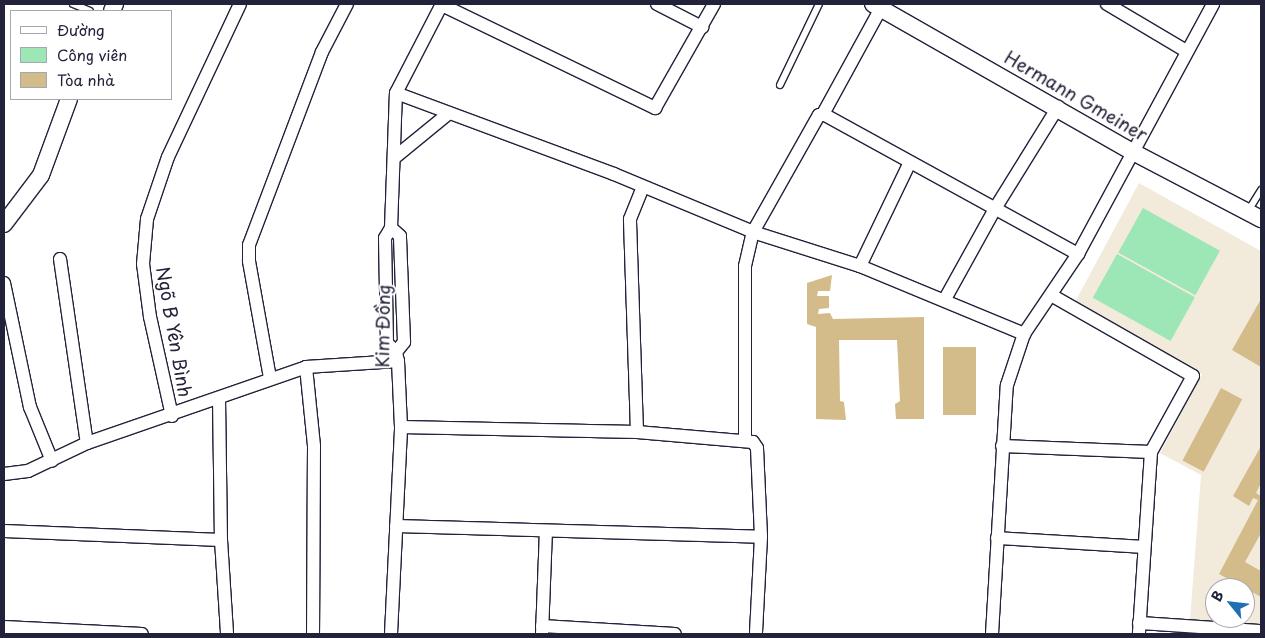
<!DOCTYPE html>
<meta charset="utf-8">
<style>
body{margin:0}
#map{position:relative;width:1265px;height:638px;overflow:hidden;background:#fff;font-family:"Playpen Sans",sans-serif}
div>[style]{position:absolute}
.built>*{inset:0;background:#f2ebdc}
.green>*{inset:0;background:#9de6b5;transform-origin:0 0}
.building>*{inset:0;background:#d3bb8a;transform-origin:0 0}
.roads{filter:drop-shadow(1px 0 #22223b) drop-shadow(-1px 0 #22223b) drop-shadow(0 1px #22223b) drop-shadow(0 -1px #22223b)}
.service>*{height:6px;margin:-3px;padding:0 3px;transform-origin:3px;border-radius:3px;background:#fff}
.minor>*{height:12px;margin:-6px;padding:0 6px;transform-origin:6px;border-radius:6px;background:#fff}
.tertiary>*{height:16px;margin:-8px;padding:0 8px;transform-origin:8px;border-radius:8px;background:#fff}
span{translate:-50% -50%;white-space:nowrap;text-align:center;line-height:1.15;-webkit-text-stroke:4px #fff;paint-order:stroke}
.street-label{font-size:18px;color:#22223b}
.frame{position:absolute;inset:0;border:5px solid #22223b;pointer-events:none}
.legend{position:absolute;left:10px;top:10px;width:162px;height:90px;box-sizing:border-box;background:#fff;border:1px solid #a7a7b1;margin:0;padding:6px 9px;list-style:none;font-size:15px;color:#22223b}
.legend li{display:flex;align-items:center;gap:10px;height:25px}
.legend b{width:25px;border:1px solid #a7a7b1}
.north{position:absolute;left:1205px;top:578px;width:50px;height:50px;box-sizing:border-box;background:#fff;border:1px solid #a7a7b1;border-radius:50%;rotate:299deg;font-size:14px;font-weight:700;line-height:20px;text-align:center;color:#22223b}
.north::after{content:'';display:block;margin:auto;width:18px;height:22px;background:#1f6fb2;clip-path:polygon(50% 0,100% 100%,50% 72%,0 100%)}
</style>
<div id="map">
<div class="built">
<i style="clip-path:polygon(evenodd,1139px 183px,1261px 251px,1261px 626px,1190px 620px,1201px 475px,1160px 453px,1202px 374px,1075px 302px,1139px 183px,1215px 588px,1245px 588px,1245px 618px,1215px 618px,1215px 588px)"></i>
</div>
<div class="green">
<i style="left:1143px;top:208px;width:88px;height:51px;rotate:29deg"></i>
<i style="left:1117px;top:254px;width:89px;height:50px;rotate:29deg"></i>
</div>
<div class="building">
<i style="clip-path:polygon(832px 275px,830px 291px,818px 291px,817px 296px,829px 296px,829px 308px,819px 309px,818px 314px,830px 313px,833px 319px,924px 317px,924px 419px,896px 419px,895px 404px,900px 401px,897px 340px,839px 340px,840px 401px,844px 402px,846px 420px,816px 419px,816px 327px,807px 324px,807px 283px)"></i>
<i style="clip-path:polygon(1261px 299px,1261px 367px,1232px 350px)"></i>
<i style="left:976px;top:347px;width:68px;height:33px;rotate:90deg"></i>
<i style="left:1221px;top:388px;width:24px;height:82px;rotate:28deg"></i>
<i style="clip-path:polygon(1261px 446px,1261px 483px,1256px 493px,1261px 496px,1261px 533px,1245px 562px,1261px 571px,1261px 597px,1219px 574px,1258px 500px,1253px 498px,1249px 506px,1233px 496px)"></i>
</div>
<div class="roads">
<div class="service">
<i style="left:73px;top:4px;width:18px;rotate:22deg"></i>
<i style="left:780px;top:85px;width:90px;rotate:-64.3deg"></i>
<i style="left:1248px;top:211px;width:25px;rotate:-58deg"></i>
</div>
<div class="minor">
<i style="left:657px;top:4px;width:51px;rotate:27.1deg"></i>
<i style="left:1107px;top:4px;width:92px;rotate:30.7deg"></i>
<i style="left:442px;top:5px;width:237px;rotate:25.8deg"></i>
<i style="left:655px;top:108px;width:120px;rotate:-60.4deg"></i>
<i style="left:396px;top:93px;width:233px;rotate:20.4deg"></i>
<i style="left:614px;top:174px;width:151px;rotate:22.6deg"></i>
<i style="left:753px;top:232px;width:112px;rotate:17.6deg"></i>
<i style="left:860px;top:266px;width:178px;rotate:22.5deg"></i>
<i style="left:823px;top:114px;width:121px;rotate:-61.3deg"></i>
<i style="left:394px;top:158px;width:71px;rotate:-39.3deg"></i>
<i style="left:60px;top:259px;width:186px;rotate:81.7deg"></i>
<i style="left:860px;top:266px;width:115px;rotate:-64.3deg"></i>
<i style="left:4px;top:283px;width:127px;rotate:78.2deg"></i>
<i style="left:30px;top:407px;width:58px;rotate:67.8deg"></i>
<i style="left:1051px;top:295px;width:163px;rotate:29.7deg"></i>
<i style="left:1193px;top:376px;width:87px;rotate:118.9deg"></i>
<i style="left:1151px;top:452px;width:182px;rotate:93.8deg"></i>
<i style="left:945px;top:299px;width:105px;rotate:-61deg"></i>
<i style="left:996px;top:207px;width:118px;rotate:-58.2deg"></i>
<i style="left:396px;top:352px;width:13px;rotate:-51deg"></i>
<i style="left:404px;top:342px;width:106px;rotate:-92.2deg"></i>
<i style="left:400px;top:236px;width:12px;rotate:-138deg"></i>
<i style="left:391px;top:228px;width:135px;rotate:-87.9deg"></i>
<i style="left:396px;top:93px;width:100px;rotate:-62.7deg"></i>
<i style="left:306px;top:367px;width:79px;rotate:84.2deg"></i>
<i style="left:314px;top:446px;width:188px;rotate:90.3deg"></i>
<i style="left:270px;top:378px;width:119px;rotate:-100.2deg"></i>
<i style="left:249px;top:261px;width:16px;rotate:-90deg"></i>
<i style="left:249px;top:245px;width:206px;rotate:-69.3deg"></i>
<i style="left:322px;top:52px;width:54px;rotate:-62.5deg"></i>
<i style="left:219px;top:398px;width:142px;rotate:89.2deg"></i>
<i style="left:221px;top:540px;width:94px;rotate:86.3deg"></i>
<i style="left:172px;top:416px;width:101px;rotate:-102.5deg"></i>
<i style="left:150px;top:317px;width:53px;rotate:-97.5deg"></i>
<i style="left:143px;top:264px;width:45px;rotate:-84.9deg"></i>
<i style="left:147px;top:219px;width:65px;rotate:-71.3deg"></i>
<i style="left:168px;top:157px;width:169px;rotate:-64.8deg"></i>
<i style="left:401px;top:427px;width:236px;rotate:1.2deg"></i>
<i style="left:637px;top:432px;width:116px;rotate:4.9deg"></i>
<i style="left:753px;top:442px;width:7px;rotate:56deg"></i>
<i style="left:757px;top:448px;width:89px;rotate:87.4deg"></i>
<i style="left:761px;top:537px;width:97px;rotate:93deg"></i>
<i style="left:637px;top:432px;width:213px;rotate:-91.9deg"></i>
<i style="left:630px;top:219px;width:35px;rotate:-68deg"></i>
<i style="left:745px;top:439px;width:173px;rotate:-90deg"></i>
<i style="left:745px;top:266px;width:35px;rotate:-77deg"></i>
<i style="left:753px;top:232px;width:134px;rotate:-60.6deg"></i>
<i style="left:819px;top:115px;width:6px"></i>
<i style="left:825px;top:115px;width:289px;rotate:28.8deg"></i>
<i style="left:1002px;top:446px;width:149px;rotate:2.3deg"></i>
<i style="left:4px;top:474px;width:24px;rotate:-7deg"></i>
<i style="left:28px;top:471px;width:65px;rotate:-25.4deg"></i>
<i style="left:87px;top:443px;width:232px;rotate:-19.1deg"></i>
<i style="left:306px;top:367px;width:92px;rotate:-3.7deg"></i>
<i style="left:396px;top:526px;width:365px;rotate:1.7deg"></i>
<i style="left:4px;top:531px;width:217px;rotate:2.4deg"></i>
<i style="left:997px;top:538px;width:146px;rotate:3.5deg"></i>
<i style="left:1139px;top:623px;width:122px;rotate:3.8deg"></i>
<i style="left:542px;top:626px;width:133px;rotate:3.4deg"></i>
<i style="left:4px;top:627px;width:138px;rotate:2.9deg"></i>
<i style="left:391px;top:634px;width:207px;rotate:-87.2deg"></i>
<i style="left:401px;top:427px;width:66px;rotate:-92.6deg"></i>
<i style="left:398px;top:361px;width:9px;rotate:-103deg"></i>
<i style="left:396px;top:352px;width:13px;rotate:-135deg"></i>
<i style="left:387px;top:343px;width:105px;rotate:-91.1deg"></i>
<i style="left:385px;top:238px;width:12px;rotate:-59deg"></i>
<i style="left:542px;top:634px;width:102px;rotate:-87.8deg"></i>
<i style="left:992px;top:634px;width:249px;rotate:-86.6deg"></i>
<i style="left:1007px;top:385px;width:54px;rotate:-71.6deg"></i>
<i style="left:1024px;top:334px;width:97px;rotate:-56deg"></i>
<i style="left:1078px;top:254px;width:284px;rotate:-61.6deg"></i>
</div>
<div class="tertiary">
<i style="left:873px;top:4px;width:297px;rotate:29.7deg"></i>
<i style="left:1131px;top:151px;width:147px;rotate:27.6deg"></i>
<i style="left:112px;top:11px;width:8px;rotate:-67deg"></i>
<i style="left:4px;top:224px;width:61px;rotate:-52.9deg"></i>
<i style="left:41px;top:175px;width:81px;rotate:-69.8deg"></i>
</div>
</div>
<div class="street-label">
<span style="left:1076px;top:96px;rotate:30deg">Hermann Gmeiner</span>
<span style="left:383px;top:326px;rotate:-89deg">Kim Đồng</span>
<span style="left:174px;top:332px;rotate:80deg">Ngõ B Yên Bình</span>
</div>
<div class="frame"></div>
<ul class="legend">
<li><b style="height:6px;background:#fff"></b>Đường</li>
<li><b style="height:14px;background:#9de6b5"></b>Công viên</li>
<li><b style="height:14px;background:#d3bb8a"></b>Tòa nhà</li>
</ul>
<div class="north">B</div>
</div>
